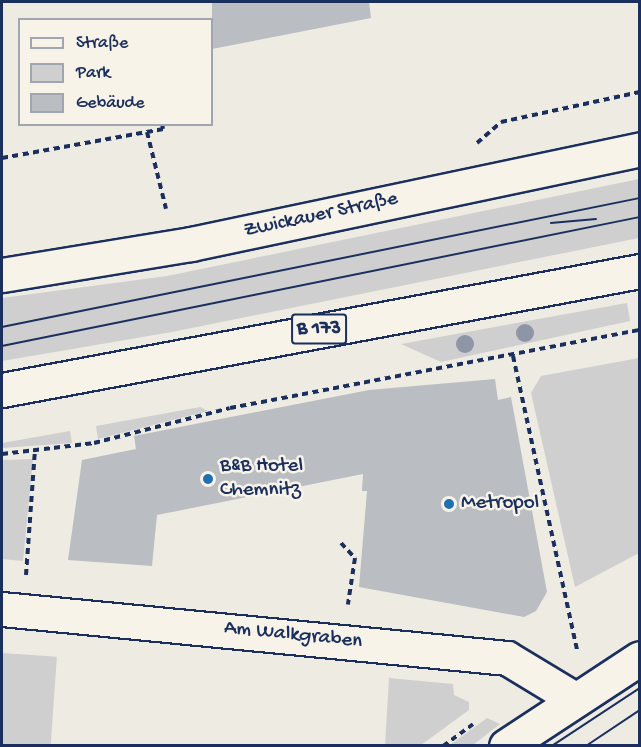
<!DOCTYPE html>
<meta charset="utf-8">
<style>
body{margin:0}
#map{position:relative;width:641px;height:747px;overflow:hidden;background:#eeebe2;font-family:"Gochi Hand",sans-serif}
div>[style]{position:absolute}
.green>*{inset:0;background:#cfcfcf;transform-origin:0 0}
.building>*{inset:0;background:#babdc2}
.path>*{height:4px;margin-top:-2px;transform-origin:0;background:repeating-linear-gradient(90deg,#1b2f5e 0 6px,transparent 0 10.5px)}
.roads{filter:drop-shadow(2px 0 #1b2f5e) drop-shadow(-2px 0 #1b2f5e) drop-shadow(0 2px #1b2f5e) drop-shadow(0 -2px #1b2f5e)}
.minor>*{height:33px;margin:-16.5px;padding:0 16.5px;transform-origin:16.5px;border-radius:16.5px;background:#f7f3e8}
.primary>*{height:33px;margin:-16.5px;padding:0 16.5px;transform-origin:16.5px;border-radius:16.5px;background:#f7f3e8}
.tram>*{height:1.5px;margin:-0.75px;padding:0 0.75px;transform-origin:0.75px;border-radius:0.75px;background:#1b2f5e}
.trees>*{width:18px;height:18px;margin:-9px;border-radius:50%;background:#8e95a6}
.dots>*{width:16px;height:16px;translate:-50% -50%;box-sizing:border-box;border:3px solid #f7f3e8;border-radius:50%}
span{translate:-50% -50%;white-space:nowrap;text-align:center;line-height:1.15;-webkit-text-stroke:5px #f7f3e8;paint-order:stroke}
.shield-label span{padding:2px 4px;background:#f7f3e8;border:2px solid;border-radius:4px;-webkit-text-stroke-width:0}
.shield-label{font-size:20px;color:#1b2f5e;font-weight:700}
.street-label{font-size:21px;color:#1b2f5e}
.poi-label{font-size:21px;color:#1b2f5e}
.left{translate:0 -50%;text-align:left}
.frame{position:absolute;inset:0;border:3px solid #1b2f5e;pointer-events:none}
.legend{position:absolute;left:18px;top:18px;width:195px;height:108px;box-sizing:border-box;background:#f7f3e8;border:2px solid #9fa5b1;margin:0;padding:8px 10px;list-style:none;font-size:18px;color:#1b2f5e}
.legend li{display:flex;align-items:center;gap:12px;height:30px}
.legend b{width:30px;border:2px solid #9fa5b1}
</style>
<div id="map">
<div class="green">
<i style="clip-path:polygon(639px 179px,639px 238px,172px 332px,2px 361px,2px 298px,167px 276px)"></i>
<i style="clip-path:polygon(627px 303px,630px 321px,441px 362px,401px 344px)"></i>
<i style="clip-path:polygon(639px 358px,639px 553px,575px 587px,531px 393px,541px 376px)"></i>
<i style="clip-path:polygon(200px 407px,208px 411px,98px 439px,96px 426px)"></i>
<i style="clip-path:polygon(70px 431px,72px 443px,2px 448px,2px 443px)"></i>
<i style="clip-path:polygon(33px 459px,23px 561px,2px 559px,2px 460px)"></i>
<i style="left:2px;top:653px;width:55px;height:92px;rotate:4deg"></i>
<i style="clip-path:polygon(389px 678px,453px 684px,454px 695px,469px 702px,469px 710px,421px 745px,385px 745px)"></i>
<i style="clip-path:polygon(487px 718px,500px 724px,473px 745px,450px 745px)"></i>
</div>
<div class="building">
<i style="clip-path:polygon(212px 2px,369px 2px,371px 18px,212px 49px)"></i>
<i style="clip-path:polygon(495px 379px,498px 400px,511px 397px,547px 592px,536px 611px,524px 617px,359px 587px,367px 491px,362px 491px,363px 474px,157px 515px,152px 566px,68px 560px,82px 460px,136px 449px,134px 436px,369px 390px)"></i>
</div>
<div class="path">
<i style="left:147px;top:132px;width:79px;rotate:76.1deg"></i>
<i style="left:477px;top:143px;width:32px;rotate:-41deg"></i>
<i style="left:501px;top:122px;width:142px;rotate:-12.2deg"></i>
<i style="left:2px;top:158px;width:164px;rotate:-10.2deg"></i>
<i style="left:163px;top:129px;width:5px;rotate:-101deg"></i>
<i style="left:513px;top:356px;width:301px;rotate:77.7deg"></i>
<i style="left:2px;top:454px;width:93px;rotate:-6.8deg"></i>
<i style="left:94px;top:443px;width:140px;rotate:-14.4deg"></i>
<i style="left:230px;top:408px;width:417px;rotate:-10.8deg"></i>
<i style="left:341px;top:543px;width:21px;rotate:47deg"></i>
<i style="left:355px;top:558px;width:47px;rotate:98.7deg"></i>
<i style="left:26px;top:575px;width:125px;rotate:-85.9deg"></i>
<i style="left:443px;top:746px;width:37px;rotate:-36deg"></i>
</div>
<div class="roads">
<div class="minor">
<i style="left:2px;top:609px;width:507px;rotate:5.54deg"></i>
<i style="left:507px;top:658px;width:77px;rotate:31.2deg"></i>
<i style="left:506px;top:746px;width:160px;rotate:-33.3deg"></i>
</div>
<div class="primary">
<i style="left:2px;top:275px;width:192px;rotate:-9.3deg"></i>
<i style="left:191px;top:244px;width:459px;rotate:-11.9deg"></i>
<i style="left:2px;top:390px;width:649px;rotate:-10.57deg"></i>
</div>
</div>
<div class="tram">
<i style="left:551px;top:223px;width:45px;rotate:-5.1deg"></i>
<i style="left:2px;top:327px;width:651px;rotate:-11.43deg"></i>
<i style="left:2px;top:346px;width:651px;rotate:-11.43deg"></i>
<i style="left:552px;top:746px;width:105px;rotate:-33.4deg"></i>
<i style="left:586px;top:746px;width:65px;rotate:-33.7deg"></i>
</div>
<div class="trees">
<i style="left:525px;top:333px"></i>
<i style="left:465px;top:344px"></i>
</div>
<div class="dots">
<i style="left:208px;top:479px;background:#1f6fb2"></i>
<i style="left:449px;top:504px;background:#1f6fb2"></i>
</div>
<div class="shield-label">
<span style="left:319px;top:329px">B 173</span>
</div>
<div class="street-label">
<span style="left:321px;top:216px;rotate:-12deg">Zwickauer Straße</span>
<span style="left:293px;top:636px;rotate:6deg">Am Walkgraben</span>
</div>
<div class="poi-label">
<span class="left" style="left:220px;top:479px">B&amp;B Hotel<br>Chemnitz</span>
<span class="left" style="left:461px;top:504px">Metropol</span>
</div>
<div class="frame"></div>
<ul class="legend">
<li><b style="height:8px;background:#f7f3e8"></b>Straße</li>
<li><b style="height:16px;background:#cfcfcf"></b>Park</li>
<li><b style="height:16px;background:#babdc2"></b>Gebäude</li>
</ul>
</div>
